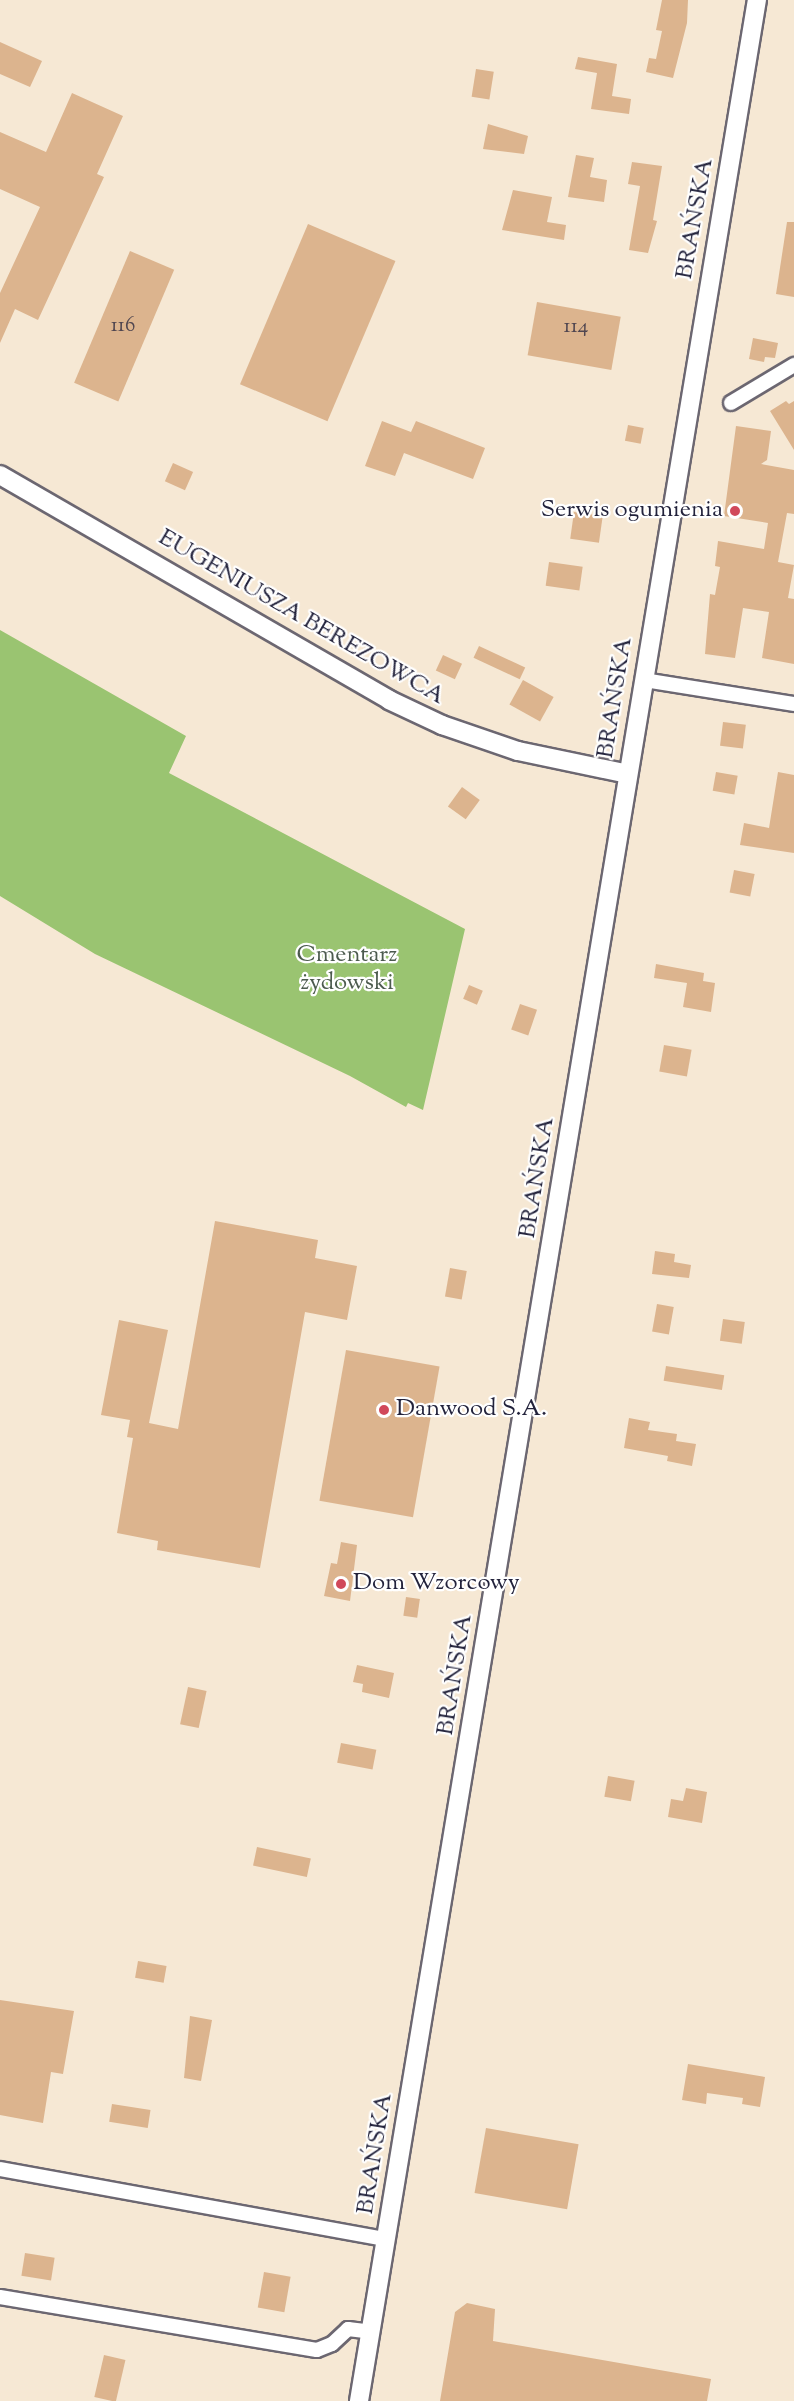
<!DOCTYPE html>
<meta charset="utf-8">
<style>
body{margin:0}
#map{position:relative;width:794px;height:2401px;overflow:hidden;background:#f6e8d4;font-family:"Sorts Mill Goudy",serif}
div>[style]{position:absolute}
.green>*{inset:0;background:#9ac471}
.building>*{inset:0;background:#dcb48e;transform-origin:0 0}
.roads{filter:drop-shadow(2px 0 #6c6771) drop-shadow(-2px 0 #6c6771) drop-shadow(0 2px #6c6771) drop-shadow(0 -2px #6c6771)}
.minor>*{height:14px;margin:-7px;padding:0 7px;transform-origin:7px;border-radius:7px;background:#fff}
.tertiary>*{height:18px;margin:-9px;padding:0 9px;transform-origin:9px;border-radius:9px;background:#fff}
.dots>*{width:16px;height:16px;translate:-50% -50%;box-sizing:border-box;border:3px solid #fff;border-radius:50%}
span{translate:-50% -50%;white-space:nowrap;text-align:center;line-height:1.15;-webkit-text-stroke:4.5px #fff;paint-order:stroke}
.number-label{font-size:21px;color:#504650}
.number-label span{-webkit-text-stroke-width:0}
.street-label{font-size:24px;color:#22223b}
.poi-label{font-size:24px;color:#22223b}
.right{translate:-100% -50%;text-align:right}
.left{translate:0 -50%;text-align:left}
.park-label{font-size:24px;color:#4c5b4e}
</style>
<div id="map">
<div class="green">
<i style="clip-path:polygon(0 630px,186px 736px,169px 773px,465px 929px,423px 1110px,408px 1103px,406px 1107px,350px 1076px,95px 954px,0 896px)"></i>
</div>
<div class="building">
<i style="clip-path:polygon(662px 0,688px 0,687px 23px,673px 78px,646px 72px,649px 58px,656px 59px,662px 31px,656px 30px)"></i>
<i style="clip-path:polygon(0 42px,42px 61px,30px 87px,0 74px)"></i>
<i style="clip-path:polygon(578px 57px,617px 64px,612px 96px,631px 99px,629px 114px,591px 109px,597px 73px,575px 69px)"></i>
<i style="left:476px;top:69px;width:18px;height:28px;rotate:9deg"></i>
<i style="clip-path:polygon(72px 93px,123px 116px,97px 174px,104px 177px,38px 320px,15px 309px,0 343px,0 293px,40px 207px,0 189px,0 132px,46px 152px)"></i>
<i style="clip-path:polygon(488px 124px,528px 136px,524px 154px,483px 149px)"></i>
<i style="clip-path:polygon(576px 155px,594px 158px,590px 177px,607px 180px,604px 202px,568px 197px)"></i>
<i style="clip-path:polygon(632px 162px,662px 166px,653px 220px,657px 221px,648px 253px,629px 250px,640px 186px,628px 184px)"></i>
<i style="clip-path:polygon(513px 190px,552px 197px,547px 222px,566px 225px,564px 240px,502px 230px)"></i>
<i style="clip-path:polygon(787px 222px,794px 222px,794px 297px,776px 294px)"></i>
<i style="left:308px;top:224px;width:95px;height:174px;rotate:23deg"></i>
<i style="left:130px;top:251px;width:48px;height:143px;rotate:23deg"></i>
<i style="left:537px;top:302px;width:85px;height:54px;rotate:10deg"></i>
<i style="clip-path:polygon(753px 338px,778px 343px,775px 358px,765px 357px,764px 362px,749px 359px)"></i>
<i style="clip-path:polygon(786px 401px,789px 404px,794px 401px,794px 450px,770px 411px)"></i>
<i style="clip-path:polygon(382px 421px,411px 432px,416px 421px,485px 448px,473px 479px,404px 453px,395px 476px,365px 466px)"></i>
<i style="left:628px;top:425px;width:16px;height:16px;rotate:11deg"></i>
<i style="clip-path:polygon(736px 426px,771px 431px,767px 460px,761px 464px,794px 470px,794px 514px,787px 513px,778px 562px,794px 565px,788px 598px,794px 599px,794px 664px,762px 658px,769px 612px,743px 608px,735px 658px,705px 654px,710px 594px,715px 595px,720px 567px,715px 566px,718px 541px,764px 549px,768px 523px,724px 516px)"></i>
<i style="left:173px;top:463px;width:22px;height:20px;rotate:24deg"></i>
<i style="left:574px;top:512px;width:29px;height:27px;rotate:8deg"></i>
<i style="left:549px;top:562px;width:34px;height:24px;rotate:8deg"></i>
<i style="left:479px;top:646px;width:51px;height:13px;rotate:25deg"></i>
<i style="left:443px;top:655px;width:21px;height:17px;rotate:25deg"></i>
<i style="left:523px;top:680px;width:35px;height:28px;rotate:29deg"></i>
<i style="left:723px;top:722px;width:23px;height:24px;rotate:7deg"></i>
<i style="left:716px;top:772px;width:22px;height:19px;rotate:10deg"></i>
<i style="clip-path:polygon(778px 772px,794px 775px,794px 853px,740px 845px,744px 823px,769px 828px)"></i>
<i style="left:462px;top:787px;width:22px;height:24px;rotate:36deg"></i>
<i style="left:734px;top:870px;width:21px;height:23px;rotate:11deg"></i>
<i style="clip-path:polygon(656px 964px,704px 973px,703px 981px,715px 983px,711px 1012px,683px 1007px,687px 983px,654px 978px)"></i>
<i style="left:469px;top:985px;width:15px;height:15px;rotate:23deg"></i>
<i style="left:520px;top:1004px;width:18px;height:27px;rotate:19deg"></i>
<i style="left:664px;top:1045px;width:28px;height:27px;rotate:10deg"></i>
<i style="clip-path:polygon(215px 1221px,318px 1240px,315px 1258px,357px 1266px,347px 1320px,305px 1312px,260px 1568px,157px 1550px,158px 1541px,117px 1533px,133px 1438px,127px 1437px,130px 1420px,101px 1415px,119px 1320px,168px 1330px,149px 1423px,178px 1429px)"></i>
<i style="clip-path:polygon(655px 1251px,675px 1254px,674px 1262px,691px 1265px,689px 1278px,652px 1274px)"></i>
<i style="left:450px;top:1268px;width:17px;height:29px;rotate:10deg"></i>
<i style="left:657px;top:1304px;width:17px;height:28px;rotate:10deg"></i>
<i style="left:723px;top:1319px;width:22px;height:22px;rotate:8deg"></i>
<i style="left:346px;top:1350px;width:95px;height:153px;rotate:10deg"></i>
<i style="left:666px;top:1366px;width:59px;height:15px;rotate:9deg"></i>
<i style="clip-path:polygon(629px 1418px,650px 1422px,648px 1430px,677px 1434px,676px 1441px,696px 1444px,692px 1466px,667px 1461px,668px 1456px,624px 1448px)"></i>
<i style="clip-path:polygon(341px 1542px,357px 1545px,350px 1601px,324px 1596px,331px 1563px,337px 1564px)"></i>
<i style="left:406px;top:1597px;width:14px;height:19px;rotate:8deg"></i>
<i style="clip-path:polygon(357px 1665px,394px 1673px,389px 1698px,362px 1692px,363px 1684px,353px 1682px)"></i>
<i style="left:188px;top:1687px;width:19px;height:38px;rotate:12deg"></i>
<i style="left:341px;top:1743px;width:36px;height:20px;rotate:11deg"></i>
<i style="left:608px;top:1776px;width:27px;height:21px;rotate:10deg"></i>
<i style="clip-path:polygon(686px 1788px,707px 1792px,702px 1823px,668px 1817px,671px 1799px,683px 1801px)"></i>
<i style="left:257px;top:1847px;width:55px;height:19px;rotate:12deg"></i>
<i style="left:138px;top:1961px;width:29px;height:17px;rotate:10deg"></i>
<i style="clip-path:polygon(0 2000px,74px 2011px,63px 2074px,51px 2072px,43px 2123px,0 2115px)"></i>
<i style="clip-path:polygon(190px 2016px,212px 2020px,201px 2081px,184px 2078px)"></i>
<i style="clip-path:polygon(688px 2064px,765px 2077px,760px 2107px,742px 2104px,743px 2098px,707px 2093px,706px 2104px,682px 2100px)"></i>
<i style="left:112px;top:2104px;width:39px;height:18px;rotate:9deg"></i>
<i style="left:486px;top:2128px;width:94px;height:66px;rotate:10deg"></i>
<i style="left:25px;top:2253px;width:30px;height:23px;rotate:9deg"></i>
<i style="left:264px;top:2272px;width:27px;height:36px;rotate:10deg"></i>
<i style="clip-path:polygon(467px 2303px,495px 2309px,493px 2341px,711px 2379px,707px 2401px,440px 2401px,455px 2312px)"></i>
<i style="left:104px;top:2355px;width:22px;height:43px;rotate:13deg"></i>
</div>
<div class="roads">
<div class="minor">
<i style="left:731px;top:403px;width:74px;rotate:-31.1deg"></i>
<i style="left:644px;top:680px;width:152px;rotate:9.1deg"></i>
<i style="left:0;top:2169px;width:393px;rotate:10.3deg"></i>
<i style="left:0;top:2297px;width:321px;rotate:9.5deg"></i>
<i style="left:317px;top:2350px;width:16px;rotate:-22deg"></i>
<i style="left:332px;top:2344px;width:22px;rotate:-43deg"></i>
<i style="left:348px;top:2329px;width:23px;rotate:7deg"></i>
</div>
<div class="tertiary">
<i style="left:0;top:475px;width:449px;rotate:30deg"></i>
<i style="left:389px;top:700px;width:59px;rotate:25.3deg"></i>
<i style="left:442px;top:725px;width:80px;rotate:18.9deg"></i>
<i style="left:518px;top:751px;width:112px;rotate:11.8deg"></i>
<i style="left:359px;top:2401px;width:2434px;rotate:-80.59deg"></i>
</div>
</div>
<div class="dots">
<i style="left:735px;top:511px;background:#d1495b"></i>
<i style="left:384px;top:1410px;background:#d1495b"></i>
<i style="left:341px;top:1584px;background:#d1495b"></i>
</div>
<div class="number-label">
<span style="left:123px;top:326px">116</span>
<span style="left:576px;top:327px">114</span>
</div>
<div class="street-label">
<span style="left:696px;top:219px;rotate:-80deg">BRAŃSKA</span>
<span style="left:301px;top:618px;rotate:30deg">EUGENIUSZA BEREZOWCA</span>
<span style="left:616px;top:698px;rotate:-81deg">BRAŃSKA</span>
<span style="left:538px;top:1178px;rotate:-81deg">BRAŃSKA</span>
<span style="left:456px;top:1675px;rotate:-81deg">BRAŃSKA</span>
<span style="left:376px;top:2154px;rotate:-81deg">BRAŃSKA</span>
</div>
<div class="poi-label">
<span class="right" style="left:723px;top:511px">Serwis ogumienia</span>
<span class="left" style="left:396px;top:1410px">Danwood S.A.</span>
<span class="left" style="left:353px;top:1584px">Dom Wzorcowy</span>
</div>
<div class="park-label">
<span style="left:347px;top:970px">Cmentarz<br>żydowski</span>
</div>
</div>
